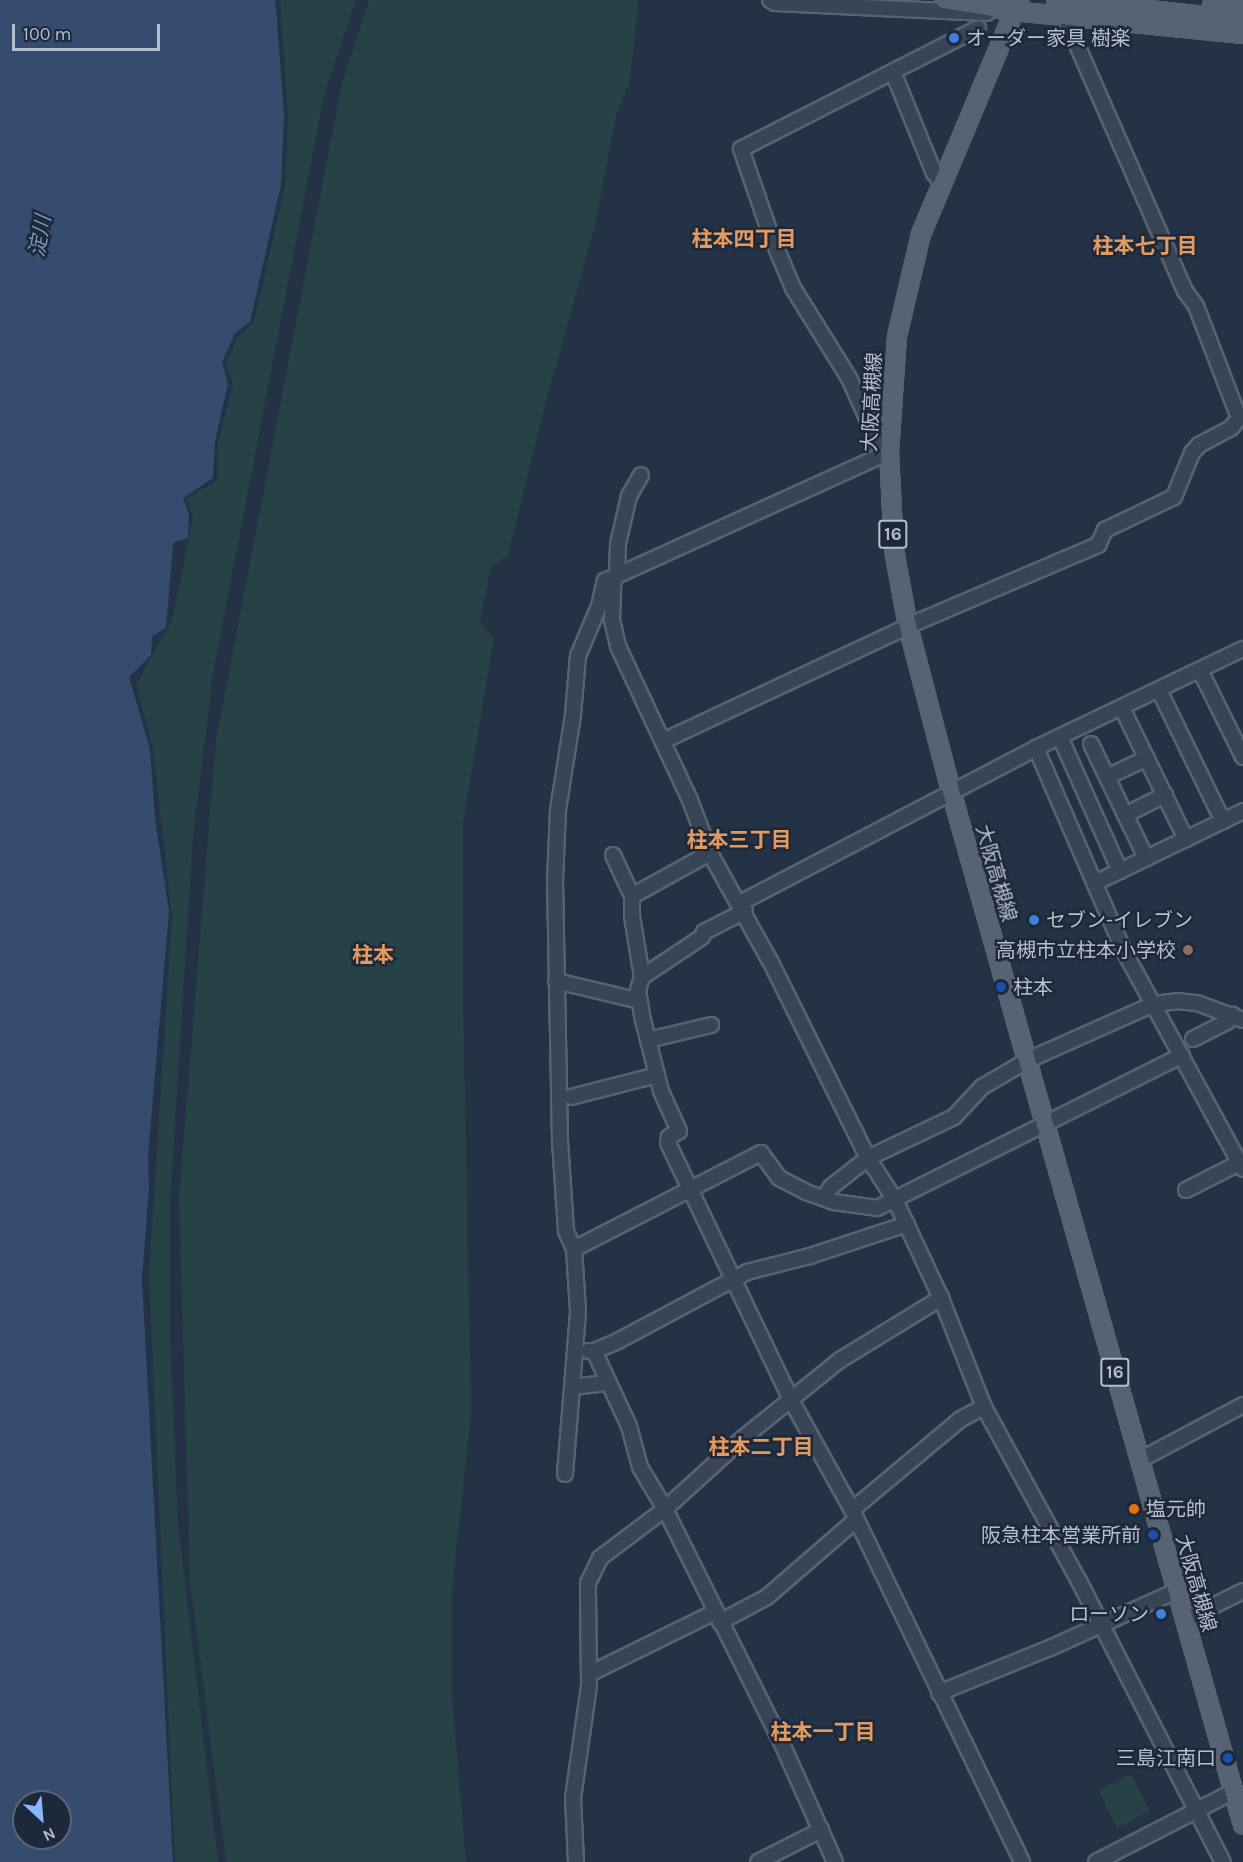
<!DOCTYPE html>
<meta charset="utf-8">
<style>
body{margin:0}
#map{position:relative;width:1243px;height:1862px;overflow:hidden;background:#243245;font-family:Karla,"Noto Sans JP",sans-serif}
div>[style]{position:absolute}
.green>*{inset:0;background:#264246;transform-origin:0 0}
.water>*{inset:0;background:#364c6e}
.stream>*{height:3px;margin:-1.5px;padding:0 1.5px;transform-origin:1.5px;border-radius:1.5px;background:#364c6e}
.roads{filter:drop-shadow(2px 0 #576272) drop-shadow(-2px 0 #576272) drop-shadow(0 2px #576272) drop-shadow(0 -2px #576272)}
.minor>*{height:14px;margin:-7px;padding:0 7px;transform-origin:7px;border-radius:7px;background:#394454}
.major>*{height:16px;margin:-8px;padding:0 8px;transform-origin:8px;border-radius:8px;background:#576374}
.dots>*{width:16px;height:16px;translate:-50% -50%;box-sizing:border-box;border:3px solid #1d293a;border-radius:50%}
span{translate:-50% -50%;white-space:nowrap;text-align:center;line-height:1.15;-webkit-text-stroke:5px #1d293a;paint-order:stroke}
.shield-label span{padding:2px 4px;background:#1d293a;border:2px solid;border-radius:4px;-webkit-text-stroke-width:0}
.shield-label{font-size:18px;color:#b6bfce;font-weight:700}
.poi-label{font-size:20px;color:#b6bfce}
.left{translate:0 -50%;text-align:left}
.right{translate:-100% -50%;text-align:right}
.street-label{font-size:20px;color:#b6bfce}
.water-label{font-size:21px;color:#7b94b8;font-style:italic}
.neighbourhood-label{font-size:21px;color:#e19a5f;font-weight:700}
.north{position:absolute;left:12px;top:1790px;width:60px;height:60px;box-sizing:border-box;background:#1d293a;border:2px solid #5a6575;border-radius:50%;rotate:154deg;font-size:16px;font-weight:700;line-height:24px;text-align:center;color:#b6bfce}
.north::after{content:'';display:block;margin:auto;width:21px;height:27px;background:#8ab5ff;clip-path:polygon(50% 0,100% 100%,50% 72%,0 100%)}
.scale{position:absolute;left:12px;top:24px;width:148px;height:27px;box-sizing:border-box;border:3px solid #b6bfce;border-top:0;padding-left:8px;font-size:18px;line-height:21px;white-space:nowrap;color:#b6bfce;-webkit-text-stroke:4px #1d293a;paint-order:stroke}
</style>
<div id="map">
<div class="green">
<i style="clip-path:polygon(280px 0,356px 0,324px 95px,213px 674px,193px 835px,170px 1202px,170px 1335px,178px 1524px,218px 1862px,175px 1862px,149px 1275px,172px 916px,153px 749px,136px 684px,172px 620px,193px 517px,186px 499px,218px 480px,218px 443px,233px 384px,226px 364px,238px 336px,254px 322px,285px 186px,288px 117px)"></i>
<i style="clip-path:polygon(369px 0,637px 0,638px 6px,630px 80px,616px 116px,595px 226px,546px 402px,508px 556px,491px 566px,480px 622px,494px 638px,463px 823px,463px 991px,471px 1415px,452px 1590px,452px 1697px,466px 1862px,226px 1862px,190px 1580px,179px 1197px,216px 740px,342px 82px)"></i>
<i style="left:1131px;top:1774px;width:42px;height:37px;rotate:63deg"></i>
</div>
<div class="water">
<i style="clip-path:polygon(evenodd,0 0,275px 0,277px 20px,284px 116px,281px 185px,250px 322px,235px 333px,222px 362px,228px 384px,215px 441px,213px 478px,183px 498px,189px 514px,188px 538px,173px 543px,166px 628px,152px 636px,151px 655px,129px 677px,150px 749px,155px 818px,169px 911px,148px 1156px,149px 1187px,142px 1279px,173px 1862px,0 1862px,0 0,24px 1802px,60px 1802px,60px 1838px,24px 1838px,24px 1802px)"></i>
</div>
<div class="stream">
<i style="left:711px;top:1620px;width:127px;rotate:62.8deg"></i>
<i style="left:800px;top:1799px;width:32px;rotate:72deg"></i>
</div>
<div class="roads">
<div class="minor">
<i style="left:770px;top:0;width:6px;rotate:31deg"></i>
<i style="left:775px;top:3px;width:212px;rotate:2.7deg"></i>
<i style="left:893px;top:72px;width:109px;rotate:67.9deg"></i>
<i style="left:934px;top:173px;width:13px;rotate:51deg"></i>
<i style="left:883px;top:454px;width:83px;rotate:-114.1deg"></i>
<i style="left:849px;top:378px;width:106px;rotate:-121.9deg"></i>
<i style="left:793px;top:288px;width:60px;rotate:-112.7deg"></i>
<i style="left:770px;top:233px;width:89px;rotate:-109deg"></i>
<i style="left:741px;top:149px;width:266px;rotate:-27deg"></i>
<i style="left:1200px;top:670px;width:97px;rotate:63.7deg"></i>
<i style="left:1159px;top:690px;width:146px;rotate:64deg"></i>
<i style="left:1122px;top:708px;width:146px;rotate:64deg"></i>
<i style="left:1060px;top:737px;width:147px;rotate:65.9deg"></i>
<i style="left:663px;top:741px;width:271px;rotate:-25.1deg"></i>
<i style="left:908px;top:626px;width:207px;rotate:-23.1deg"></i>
<i style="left:1098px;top:545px;width:17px;rotate:-65deg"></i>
<i style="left:1105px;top:530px;width:76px;rotate:-25.6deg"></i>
<i style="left:1174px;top:497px;width:48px;rotate:-67.8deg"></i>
<i style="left:1192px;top:453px;width:11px;rotate:-49deg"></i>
<i style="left:1199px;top:445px;width:36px;rotate:-28deg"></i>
<i style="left:1231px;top:428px;width:13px;rotate:-51deg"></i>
<i style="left:1239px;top:418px;width:120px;rotate:-111deg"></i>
<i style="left:1196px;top:306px;width:19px;rotate:-126deg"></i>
<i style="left:1185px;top:291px;width:301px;rotate:-113.7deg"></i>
<i style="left:1091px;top:744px;width:127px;rotate:64.2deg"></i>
<i style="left:1036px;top:748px;width:221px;rotate:66.6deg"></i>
<i style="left:1124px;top:951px;width:248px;rotate:61.4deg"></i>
<i style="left:1107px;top:777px;width:44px;rotate:-25.4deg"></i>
<i style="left:1125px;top:815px;width:45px;rotate:-26.6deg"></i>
<i style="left:613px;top:855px;width:45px;rotate:65.1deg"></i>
<i style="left:632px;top:896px;width:20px;rotate:90deg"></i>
<i style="left:632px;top:916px;width:62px;rotate:80.7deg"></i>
<i style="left:1095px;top:883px;width:165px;rotate:-25.9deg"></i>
<i style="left:632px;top:896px;width:89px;rotate:-28.9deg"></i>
<i style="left:740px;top:903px;width:334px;rotate:-27.6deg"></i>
<i style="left:1036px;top:748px;width:229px;rotate:-25.6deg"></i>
<i style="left:745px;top:911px;width:46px;rotate:152.9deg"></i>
<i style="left:704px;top:932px;width:5px;rotate:112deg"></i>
<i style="left:702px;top:937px;width:72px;rotate:146.3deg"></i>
<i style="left:642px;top:977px;width:14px;rotate:107deg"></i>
<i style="left:638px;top:990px;width:26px;rotate:81deg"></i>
<i style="left:642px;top:1016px;width:77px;rotate:75.8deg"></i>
<i style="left:661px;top:1091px;width:44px;rotate:65.8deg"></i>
<i style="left:679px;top:1131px;width:12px;rotate:149deg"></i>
<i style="left:669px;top:1137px;width:6px;rotate:99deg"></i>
<i style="left:668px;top:1143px;width:285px;rotate:64.4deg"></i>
<i style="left:791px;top:1400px;width:126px;rotate:61deg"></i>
<i style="left:852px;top:1510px;width:391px;rotate:64.2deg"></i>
<i style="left:556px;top:981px;width:86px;rotate:13.4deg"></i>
<i style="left:1193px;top:1039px;width:38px;rotate:-27deg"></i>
<i style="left:1227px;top:1022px;width:9px;rotate:-54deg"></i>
<i style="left:648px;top:1040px;width:65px;rotate:-13.4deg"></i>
<i style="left:571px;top:1097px;width:89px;rotate:-14.3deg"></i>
<i style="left:1186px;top:1190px;width:59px;rotate:-27deg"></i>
<i style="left:824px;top:1197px;width:12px;rotate:-55deg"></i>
<i style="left:831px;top:1187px;width:47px;rotate:-38.1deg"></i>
<i style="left:868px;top:1158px;width:95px;rotate:-25.5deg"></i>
<i style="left:954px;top:1117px;width:41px;rotate:-47deg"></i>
<i style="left:982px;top:1087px;width:53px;rotate:-30.4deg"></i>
<i style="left:1028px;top:1060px;width:138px;rotate:-24deg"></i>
<i style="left:1154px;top:1004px;width:23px;rotate:-7deg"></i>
<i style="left:1177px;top:1001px;width:20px;rotate:6deg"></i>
<i style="left:1197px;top:1003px;width:49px;rotate:20.3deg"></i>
<i style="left:574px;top:1249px;width:210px;rotate:-27.2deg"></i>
<i style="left:761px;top:1153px;width:31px;rotate:54deg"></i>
<i style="left:779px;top:1178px;width:30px;rotate:27deg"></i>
<i style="left:806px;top:1192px;width:30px;rotate:20deg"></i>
<i style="left:834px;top:1202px;width:43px;rotate:7.9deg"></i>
<i style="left:877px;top:1208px;width:341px;rotate:-26.6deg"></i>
<i style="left:941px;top:1298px;width:117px;rotate:68.5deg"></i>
<i style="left:984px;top:1407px;width:198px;rotate:61.4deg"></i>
<i style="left:1079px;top:1581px;width:316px;rotate:62.9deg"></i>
<i style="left:588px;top:1351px;width:6px"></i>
<i style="left:594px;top:1351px;width:24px;rotate:-22deg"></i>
<i style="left:616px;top:1342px;width:149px;rotate:-28.1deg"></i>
<i style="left:747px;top:1272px;width:65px;rotate:-14.3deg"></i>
<i style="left:810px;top:1256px;width:102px;rotate:-18.3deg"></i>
<i style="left:594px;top:1351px;width:83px;rotate:65deg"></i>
<i style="left:629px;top:1426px;width:42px;rotate:75deg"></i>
<i style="left:640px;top:1467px;width:49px;rotate:59.2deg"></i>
<i style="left:665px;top:1509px;width:265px;rotate:63.5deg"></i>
<i style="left:783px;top:1746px;width:127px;rotate:65.9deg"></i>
<i style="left:573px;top:1387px;width:35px;rotate:-7deg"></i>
<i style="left:1140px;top:1460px;width:117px;rotate:-28.1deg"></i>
<i style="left:565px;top:1474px;width:164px;rotate:-85.4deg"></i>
<i style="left:578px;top:1311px;width:62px;rotate:-93.7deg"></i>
<i style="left:574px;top:1249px;width:20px;rotate:-114deg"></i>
<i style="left:566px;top:1231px;width:90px;rotate:-93.8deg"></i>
<i style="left:560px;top:1141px;width:260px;rotate:-91.1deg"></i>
<i style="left:555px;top:881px;width:71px;rotate:-87.6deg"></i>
<i style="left:558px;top:810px;width:96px;rotate:-81deg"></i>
<i style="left:573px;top:715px;width:59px;rotate:-85.2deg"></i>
<i style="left:578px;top:656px;width:54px;rotate:-67.2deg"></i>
<i style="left:599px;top:606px;width:26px;rotate:-77deg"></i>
<i style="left:605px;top:581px;width:312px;rotate:-24.4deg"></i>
<i style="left:852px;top:1510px;width:142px;rotate:-39.9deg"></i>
<i style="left:961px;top:1419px;width:26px;rotate:-28deg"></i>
<i style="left:1185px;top:1620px;width:65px;rotate:-26.6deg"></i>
<i style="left:720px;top:1622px;width:53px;rotate:-28deg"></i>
<i style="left:767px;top:1597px;width:118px;rotate:-40.9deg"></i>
<i style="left:589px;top:1674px;width:140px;rotate:-26.2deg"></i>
<i style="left:939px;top:1693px;width:120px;rotate:-22.1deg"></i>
<i style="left:1050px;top:1648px;width:138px;rotate:-24.3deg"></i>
<i style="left:576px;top:1862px;width:64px;rotate:-92.7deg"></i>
<i style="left:573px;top:1798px;width:114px;rotate:-81.9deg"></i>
<i style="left:589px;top:1685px;width:102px;rotate:-90.6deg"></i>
<i style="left:588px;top:1583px;width:28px;rotate:-64deg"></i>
<i style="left:600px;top:1558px;width:81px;rotate:-37deg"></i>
<i style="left:665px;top:1509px;width:105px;rotate:-42.3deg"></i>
<i style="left:743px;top:1438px;width:124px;rotate:-38.8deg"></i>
<i style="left:840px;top:1360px;width:119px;rotate:-31.5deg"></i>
<i style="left:941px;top:1298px;width:108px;rotate:-115.1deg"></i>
<i style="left:895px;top:1200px;width:50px;rotate:-122.7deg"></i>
<i style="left:868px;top:1158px;width:220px;rotate:-116.4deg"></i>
<i style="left:770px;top:961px;width:124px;rotate:-119.1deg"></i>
<i style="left:710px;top:853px;width:57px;rotate:-110.7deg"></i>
<i style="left:690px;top:800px;width:170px;rotate:-115.1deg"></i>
<i style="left:618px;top:646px;width:27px;rotate:-103deg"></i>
<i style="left:612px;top:620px;width:38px;rotate:-88deg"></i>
<i style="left:613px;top:582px;width:9px;rotate:-63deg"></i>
<i style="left:617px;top:574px;width:30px;rotate:-88deg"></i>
<i style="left:618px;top:544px;width:49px;rotate:-77.1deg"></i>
<i style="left:629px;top:496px;width:24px;rotate:-60deg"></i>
<i style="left:758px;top:1862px;width:71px;rotate:-26.9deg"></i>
<i style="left:1096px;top:1862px;width:155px;rotate:-27.2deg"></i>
</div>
<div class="major">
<i style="left:944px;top:0;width:70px;rotate:9.1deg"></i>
<i style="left:1013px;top:11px;width:231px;rotate:5.7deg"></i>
<i style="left:1019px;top:0;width:254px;rotate:112.7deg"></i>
<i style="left:921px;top:234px;width:105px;rotate:103.2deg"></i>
<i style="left:897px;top:336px;width:116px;rotate:93.9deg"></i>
<i style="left:889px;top:452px;width:98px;rotate:87.1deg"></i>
<i style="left:894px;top:550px;width:77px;rotate:79.6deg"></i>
<i style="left:908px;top:626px;width:171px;rotate:75.4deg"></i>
<i style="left:951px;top:791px;width:1074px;rotate:74.23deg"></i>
<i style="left:1056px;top:0;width:188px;rotate:6.1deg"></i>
<i style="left:1212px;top:5px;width:31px;rotate:7deg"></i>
</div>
</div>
<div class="dots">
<i style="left:954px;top:38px;background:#3f7fe0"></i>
<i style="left:1034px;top:920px;background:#3f7fe0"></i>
<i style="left:1188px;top:950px;background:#8d6e63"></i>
<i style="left:1001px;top:987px;background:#1a4fb4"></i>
<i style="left:1134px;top:1509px;background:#e8710a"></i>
<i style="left:1153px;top:1535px;background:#1a4fb4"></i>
<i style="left:1161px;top:1614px;background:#3f7fe0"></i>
<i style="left:1228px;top:1758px;background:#1a4fb4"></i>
</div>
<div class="shield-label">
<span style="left:893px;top:534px">16</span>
<span style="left:1115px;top:1372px">16</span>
</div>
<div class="poi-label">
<span class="left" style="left:966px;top:38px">オーダー家具 樹楽</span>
<span class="left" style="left:1046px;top:920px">セブン-イレブン</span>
<span class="right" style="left:1176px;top:950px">高槻市立柱本小学校</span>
<span class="left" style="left:1013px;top:987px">柱本</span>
<span class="left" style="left:1146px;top:1509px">塩元帥</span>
<span class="right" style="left:1141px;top:1535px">阪急柱本営業所前</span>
<span class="right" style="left:1149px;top:1614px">ローソン</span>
<span class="right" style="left:1216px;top:1758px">三島江南口</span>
</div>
<div class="street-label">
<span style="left:872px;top:402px;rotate:-87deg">大阪高槻線</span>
<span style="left:996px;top:873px;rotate:74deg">大阪高槻線</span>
<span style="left:1196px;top:1583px;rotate:74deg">大阪高槻線</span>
</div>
<div class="water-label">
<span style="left:40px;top:236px;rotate:-80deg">淀川</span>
</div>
<div class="neighbourhood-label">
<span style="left:744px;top:239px">柱本四丁目</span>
<span style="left:1145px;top:246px">柱本七丁目</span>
<span style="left:739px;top:840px">柱本三丁目</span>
<span style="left:373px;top:955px">柱本</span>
<span style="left:761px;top:1447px">柱本二丁目</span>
<span style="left:823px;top:1732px">柱本一丁目</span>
</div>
<div class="north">N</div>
<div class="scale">100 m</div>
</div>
